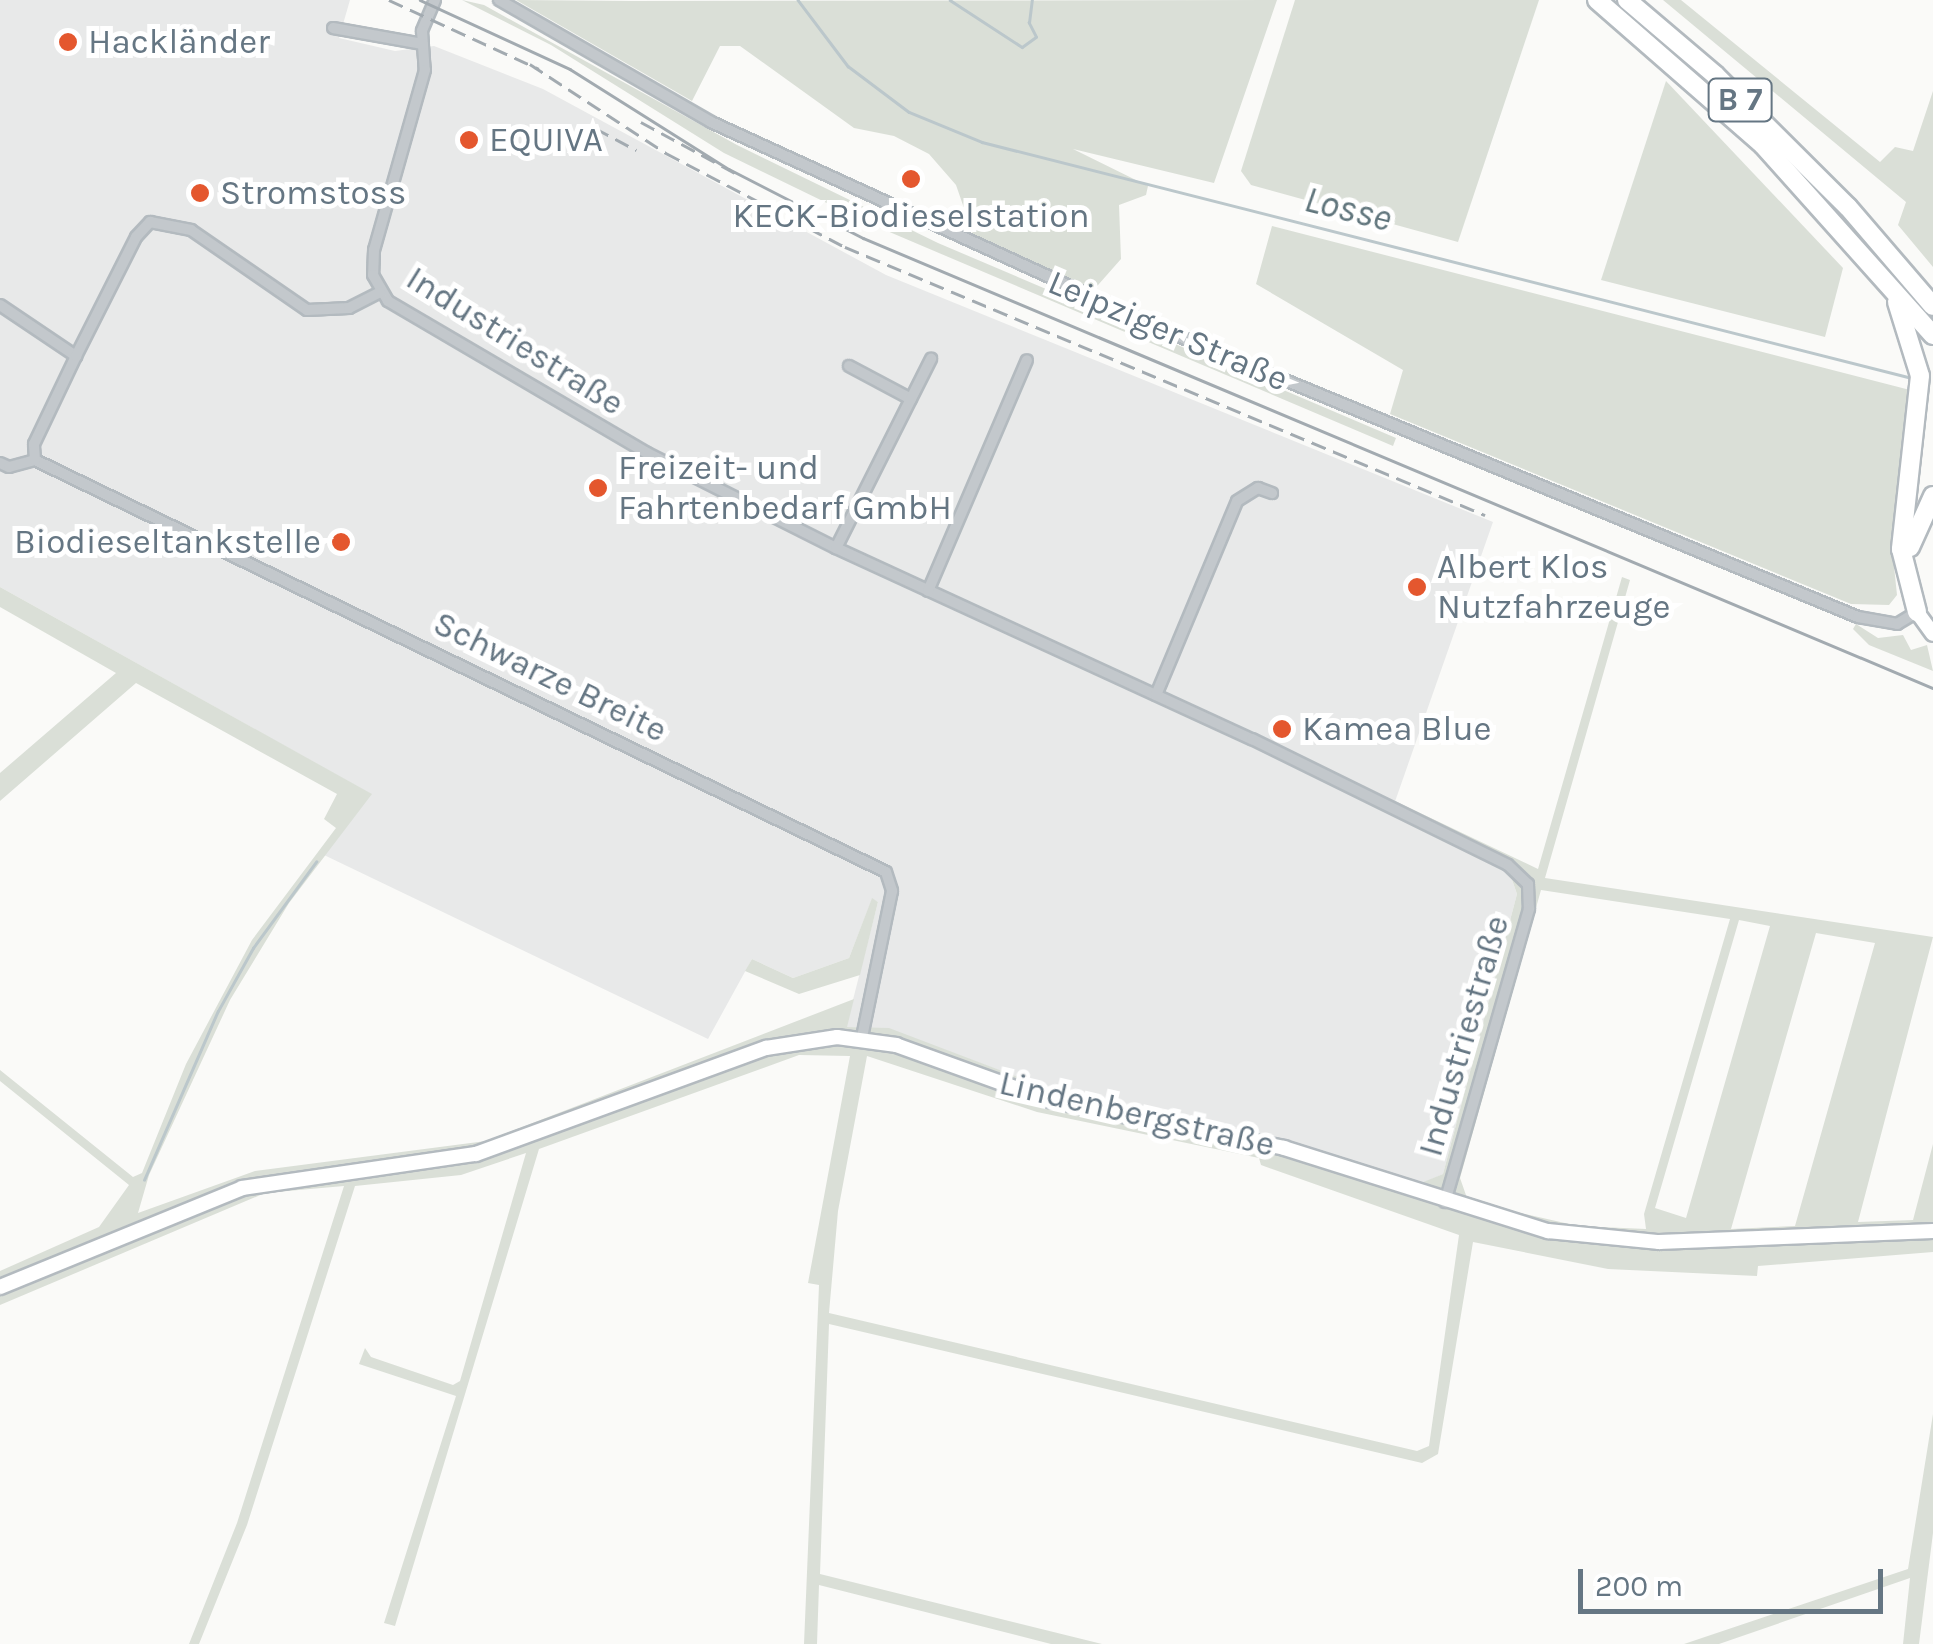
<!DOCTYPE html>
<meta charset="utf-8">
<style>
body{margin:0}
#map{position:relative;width:1933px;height:1644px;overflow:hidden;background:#fafaf8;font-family:Karla,sans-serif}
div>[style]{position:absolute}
.built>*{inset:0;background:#e8e9e9}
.green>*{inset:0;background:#dadfd7}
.stream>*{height:2.5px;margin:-1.25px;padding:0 1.25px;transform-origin:1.25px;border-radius:1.25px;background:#bbc7cb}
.roads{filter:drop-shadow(2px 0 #b3babf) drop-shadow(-2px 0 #b3babf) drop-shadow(0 2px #b3babf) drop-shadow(0 -2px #b3babf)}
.street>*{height:10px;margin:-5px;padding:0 5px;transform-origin:5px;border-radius:5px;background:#c3c8cc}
.secondary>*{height:14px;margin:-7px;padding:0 7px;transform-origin:7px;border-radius:7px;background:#fff}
.highway>*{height:18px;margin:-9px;padding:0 9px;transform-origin:9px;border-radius:9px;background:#fff}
.tram>*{height:2.5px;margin:-1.25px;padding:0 1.25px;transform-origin:1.25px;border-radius:1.25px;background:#a2aab0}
.rail>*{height:2.5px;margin-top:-1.25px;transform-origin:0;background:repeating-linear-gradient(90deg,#a2aab0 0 15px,transparent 0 23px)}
.dots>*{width:28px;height:28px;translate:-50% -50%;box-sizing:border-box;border:5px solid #fff;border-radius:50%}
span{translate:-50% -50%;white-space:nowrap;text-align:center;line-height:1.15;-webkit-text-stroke:10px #fff;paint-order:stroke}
.shield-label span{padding:2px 8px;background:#fff;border:2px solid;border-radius:8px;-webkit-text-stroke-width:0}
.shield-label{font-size:32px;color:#657683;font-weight:700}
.poi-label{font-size:35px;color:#657683}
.left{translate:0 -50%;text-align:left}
.right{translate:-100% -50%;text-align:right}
.street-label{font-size:35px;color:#657683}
.water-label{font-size:38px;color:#60757c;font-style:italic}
.scale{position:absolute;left:1578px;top:1569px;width:305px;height:45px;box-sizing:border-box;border:5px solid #657683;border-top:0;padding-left:12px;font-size:30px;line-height:35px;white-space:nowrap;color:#657683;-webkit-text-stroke:8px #fff;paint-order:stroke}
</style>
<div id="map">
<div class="built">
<i style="clip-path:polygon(0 0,350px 0,339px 38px,395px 51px,434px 46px,543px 89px,886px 275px,1493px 522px,1391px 813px,1510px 874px,1517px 894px,1443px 1174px,1421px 1184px,1271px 1136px,1039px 1085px,889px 1029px,846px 1027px,878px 902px,872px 899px,849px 958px,793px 978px,752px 959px,708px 1039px,324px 855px,371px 794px,0 587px)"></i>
</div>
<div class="green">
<i style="clip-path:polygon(462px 0,484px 5px,737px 145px,938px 243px,1396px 438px,1393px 446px,866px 222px,724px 153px,551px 45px)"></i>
<i style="clip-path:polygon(516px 0,633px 1px,1277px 0,1214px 183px,1073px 149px,1148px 186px,1146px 195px,1119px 205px,1121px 259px,1091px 293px,975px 240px,956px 185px,929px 154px,894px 136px,854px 128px,740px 46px,720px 46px,692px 101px)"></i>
<i style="clip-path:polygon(1295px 0,1539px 0,1458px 242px,1251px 185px,1241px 171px)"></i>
<i style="clip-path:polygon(1663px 0,1681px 0,1880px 162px,1895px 147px,1913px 151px,1933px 91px,1933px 267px,1898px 225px,1906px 202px)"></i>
<i style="clip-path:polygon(1666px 81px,1843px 268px,1825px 337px,1601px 280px)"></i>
<i style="clip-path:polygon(1272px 226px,1910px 390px,1892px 547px,1897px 595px,1889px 605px,1851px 604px,1390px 414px,1403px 370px,1256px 284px)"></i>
<i style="clip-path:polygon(evenodd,1622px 577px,1630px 580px,1545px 878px,1933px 937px,1858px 1222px,1913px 1220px,1933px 1144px,1933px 1252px,1758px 1266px,1757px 1276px,1608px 1269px,1473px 1242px,1438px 1454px,1422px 1463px,829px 1324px,820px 1574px,1102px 1644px,1051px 1644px,819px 1585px,817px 1644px,804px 1644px,819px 1285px,808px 1283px,850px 1056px,799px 1055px,539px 1149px,395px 1626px,384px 1623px,456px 1396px,359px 1364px,365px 1348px,371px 1357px,453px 1385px,460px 1381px,526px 1153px,461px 1175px,355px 1186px,247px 1525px,199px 1644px,189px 1644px,237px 1523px,344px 1186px,265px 1193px,0 1305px,0 1271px,99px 1227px,129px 1185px,0 1081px,0 1070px,133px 1177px,142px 1173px,186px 1064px,252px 940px,336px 828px,324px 819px,337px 794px,136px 683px,0 801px,0 773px,116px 673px,0 607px,0 587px,372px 794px,289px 903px,230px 1000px,149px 1175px,138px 1213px,255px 1171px,486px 1141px,854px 999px,847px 1027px,889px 1028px,1039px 1085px,1271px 1136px,1421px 1183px,1443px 1174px,1517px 894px,1510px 874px,1391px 813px,1395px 801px,1538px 869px,1622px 577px,1541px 890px,1730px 919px,1644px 1214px,1646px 1229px,1578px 1226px,1494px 1207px,1467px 1198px,1460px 1178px,1541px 890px,1622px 577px,1739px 920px,1770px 926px,1686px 1218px,1655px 1208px,1739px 920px,1622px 577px,1816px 933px,1875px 943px,1795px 1226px,1731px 1229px,1816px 933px,1622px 577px,867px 1056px,1037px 1112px,1259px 1158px,1261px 1165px,1459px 1235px,1429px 1446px,1417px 1451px,829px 1313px,838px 1211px,867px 1056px)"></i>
<i style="clip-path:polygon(1856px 624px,1878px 638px,1903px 635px,1911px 650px,1927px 645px,1933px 671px,1869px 645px,1853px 629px)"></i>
<i style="clip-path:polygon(872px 898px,878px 902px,860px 975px,799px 994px,745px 971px,752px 959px,793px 978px,849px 958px)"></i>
<i style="clip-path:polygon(1933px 1414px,1933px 1533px,1919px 1644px,1903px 1644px,1910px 1578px,1719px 1644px,1684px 1644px,1908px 1569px)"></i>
</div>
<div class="stream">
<i style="left:798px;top:0;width:83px;rotate:52.9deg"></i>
<i style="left:848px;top:66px;width:76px;rotate:37deg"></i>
<i style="left:909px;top:112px;width:79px;rotate:22.3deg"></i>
<i style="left:982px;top:142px;width:959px;rotate:14.24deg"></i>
<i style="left:950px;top:0;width:86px;rotate:33.1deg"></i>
<i style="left:1022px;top:47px;width:17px;rotate:-36deg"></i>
<i style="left:1036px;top:37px;width:16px;rotate:-117deg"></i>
<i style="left:1029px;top:23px;width:23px;rotate:-83deg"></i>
<i style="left:144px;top:1180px;width:184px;rotate:-66.4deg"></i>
<i style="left:218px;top:1011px;width:72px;rotate:-60.9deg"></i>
<i style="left:253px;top:948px;width:107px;rotate:-53.8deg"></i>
</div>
<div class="roads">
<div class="street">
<i style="left:435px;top:0;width:34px;rotate:113deg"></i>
<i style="left:422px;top:31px;width:39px;rotate:86deg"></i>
<i style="left:425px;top:70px;width:187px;rotate:105.8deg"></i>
<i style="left:374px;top:250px;width:25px;rotate:92deg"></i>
<i style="left:373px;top:275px;width:30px;rotate:60deg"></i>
<i style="left:388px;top:301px;width:300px;rotate:30.4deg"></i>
<i style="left:647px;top:453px;width:212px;rotate:26.7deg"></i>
<i style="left:836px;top:548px;width:458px;rotate:24.7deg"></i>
<i style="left:1252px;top:739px;width:285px;rotate:26.2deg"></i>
<i style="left:1508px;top:865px;width:28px;rotate:44deg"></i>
<i style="left:1528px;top:884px;width:25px;rotate:88deg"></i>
<i style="left:1529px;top:909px;width:305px;rotate:106deg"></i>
<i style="left:499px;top:0;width:245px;rotate:29.9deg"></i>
<i style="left:711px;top:122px;width:519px;rotate:24.59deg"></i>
<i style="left:1183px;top:338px;width:730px;rotate:22.46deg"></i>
<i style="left:1858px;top:617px;width:40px;rotate:10deg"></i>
<i style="left:1897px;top:624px;width:23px;rotate:-31deg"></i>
<i style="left:333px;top:28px;width:91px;rotate:10.1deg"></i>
<i style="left:0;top:305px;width:92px;rotate:33.9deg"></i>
<i style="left:849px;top:366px;width:70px;rotate:28deg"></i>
<i style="left:35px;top:460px;width:945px;rotate:25.83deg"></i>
<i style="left:886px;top:872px;width:20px;rotate:72deg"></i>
<i style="left:892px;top:891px;width:149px;rotate:101.6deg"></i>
<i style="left:0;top:463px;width:10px;rotate:24deg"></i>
<i style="left:9px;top:467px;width:27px;rotate:-15deg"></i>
<i style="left:35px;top:460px;width:16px;rotate:-94deg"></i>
<i style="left:34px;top:444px;width:98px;rotate:-64.5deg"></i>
<i style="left:76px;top:356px;width:133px;rotate:-63.2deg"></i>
<i style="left:136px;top:237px;width:21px;rotate:-47deg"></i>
<i style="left:150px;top:222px;width:42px;rotate:11deg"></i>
<i style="left:191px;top:230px;width:141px;rotate:34.6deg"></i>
<i style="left:307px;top:310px;width:42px;rotate:-2.7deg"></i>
<i style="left:349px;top:308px;width:35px;rotate:-27deg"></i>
<i style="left:836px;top:548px;width:212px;rotate:-63.3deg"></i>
<i style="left:928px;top:591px;width:251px;rotate:-66.8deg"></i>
<i style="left:1156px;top:695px;width:210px;rotate:-67.3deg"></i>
<i style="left:1237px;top:501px;width:25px;rotate:-32deg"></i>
<i style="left:1258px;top:488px;width:15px;rotate:20deg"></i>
</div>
<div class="secondary">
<i style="left:1917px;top:612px;width:27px;rotate:54deg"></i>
<i style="left:0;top:1287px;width:261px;rotate:-22.2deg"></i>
<i style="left:242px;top:1188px;width:236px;rotate:-8.3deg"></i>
<i style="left:476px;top:1154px;width:309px;rotate:-20.1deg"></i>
<i style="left:766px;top:1048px;width:72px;rotate:-8.8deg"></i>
<i style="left:837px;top:1037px;width:60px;rotate:7.7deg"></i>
<i style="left:896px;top:1045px;width:163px;rotate:19.8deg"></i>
<i style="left:1049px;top:1100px;width:240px;rotate:11.5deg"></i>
<i style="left:1284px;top:1148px;width:277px;rotate:17.5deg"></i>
<i style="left:1548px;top:1231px;width:112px;rotate:5.7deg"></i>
<i style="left:1659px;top:1242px;width:274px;rotate:-2.3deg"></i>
</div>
<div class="highway">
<i style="left:1597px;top:0;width:220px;rotate:41.1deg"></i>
<i style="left:1763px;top:145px;width:255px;rotate:48.2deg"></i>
<i style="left:1627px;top:0;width:116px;rotate:40.4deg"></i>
<i style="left:1715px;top:75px;width:187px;rotate:44.8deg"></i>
<i style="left:1848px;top:207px;width:130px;rotate:49.4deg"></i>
<i style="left:1897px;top:302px;width:77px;rotate:72.7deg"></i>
<i style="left:1920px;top:376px;width:174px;rotate:96.3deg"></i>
<i style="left:1901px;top:549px;width:65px;rotate:75.7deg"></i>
<i style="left:1910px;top:547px;width:56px;rotate:-65.7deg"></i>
</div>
</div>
<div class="tram">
<i style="left:420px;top:0;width:165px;rotate:24.7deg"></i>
<i style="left:570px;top:69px;width:188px;rotate:32.2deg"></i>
<i style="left:729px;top:169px;width:151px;rotate:27.2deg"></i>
<i style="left:863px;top:238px;width:1161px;rotate:22.81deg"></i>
</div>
<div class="rail">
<i style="left:389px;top:0;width:165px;rotate:24.7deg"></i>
<i style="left:530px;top:64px;width:163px;rotate:33.2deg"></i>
<i style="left:666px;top:153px;width:202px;rotate:27.7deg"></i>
<i style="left:845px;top:247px;width:694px;rotate:22.72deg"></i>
<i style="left:641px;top:122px;width:109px;rotate:28.4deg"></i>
<i style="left:595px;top:128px;width:47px;rotate:28.2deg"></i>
</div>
<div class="dots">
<i style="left:68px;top:42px;background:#e4572e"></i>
<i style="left:469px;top:140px;background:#e4572e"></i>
<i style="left:911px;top:179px;background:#e4572e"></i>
<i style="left:200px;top:193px;background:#e4572e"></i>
<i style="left:598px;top:488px;background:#e4572e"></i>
<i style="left:341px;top:542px;background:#e4572e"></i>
<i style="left:1417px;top:587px;background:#e4572e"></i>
<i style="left:1282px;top:729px;background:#e4572e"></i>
</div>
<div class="shield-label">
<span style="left:1740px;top:100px">B 7</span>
</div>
<div class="poi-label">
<span class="left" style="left:88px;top:42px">Hackländer</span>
<span class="left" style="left:489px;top:140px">EQUIVA</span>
<span class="left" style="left:220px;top:193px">Stromstoss</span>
<span style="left:911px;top:216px">KECK-Biodieselstation</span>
<span class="left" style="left:618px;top:488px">Freizeit- und<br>Fahrtenbedarf GmbH</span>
<span class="right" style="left:321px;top:542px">Biodieseltankstelle</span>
<span class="left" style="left:1437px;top:587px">Albert Klos<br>Nutzfahrzeuge</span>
<span class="left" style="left:1302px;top:729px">Kamea Blue</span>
</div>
<div class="street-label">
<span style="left:1168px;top:331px;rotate:23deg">Leipziger Straße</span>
<span style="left:515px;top:341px;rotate:32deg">Industriestraße</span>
<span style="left:550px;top:677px;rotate:26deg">Schwarze Breite</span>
<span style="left:1464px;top:1036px;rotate:-74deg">Industriestraße</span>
<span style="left:1137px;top:1114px;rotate:13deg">Lindenbergstraße</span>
</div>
<div class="water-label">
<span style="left:1348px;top:209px;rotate:14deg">Losse</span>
</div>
<div class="scale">200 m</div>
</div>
